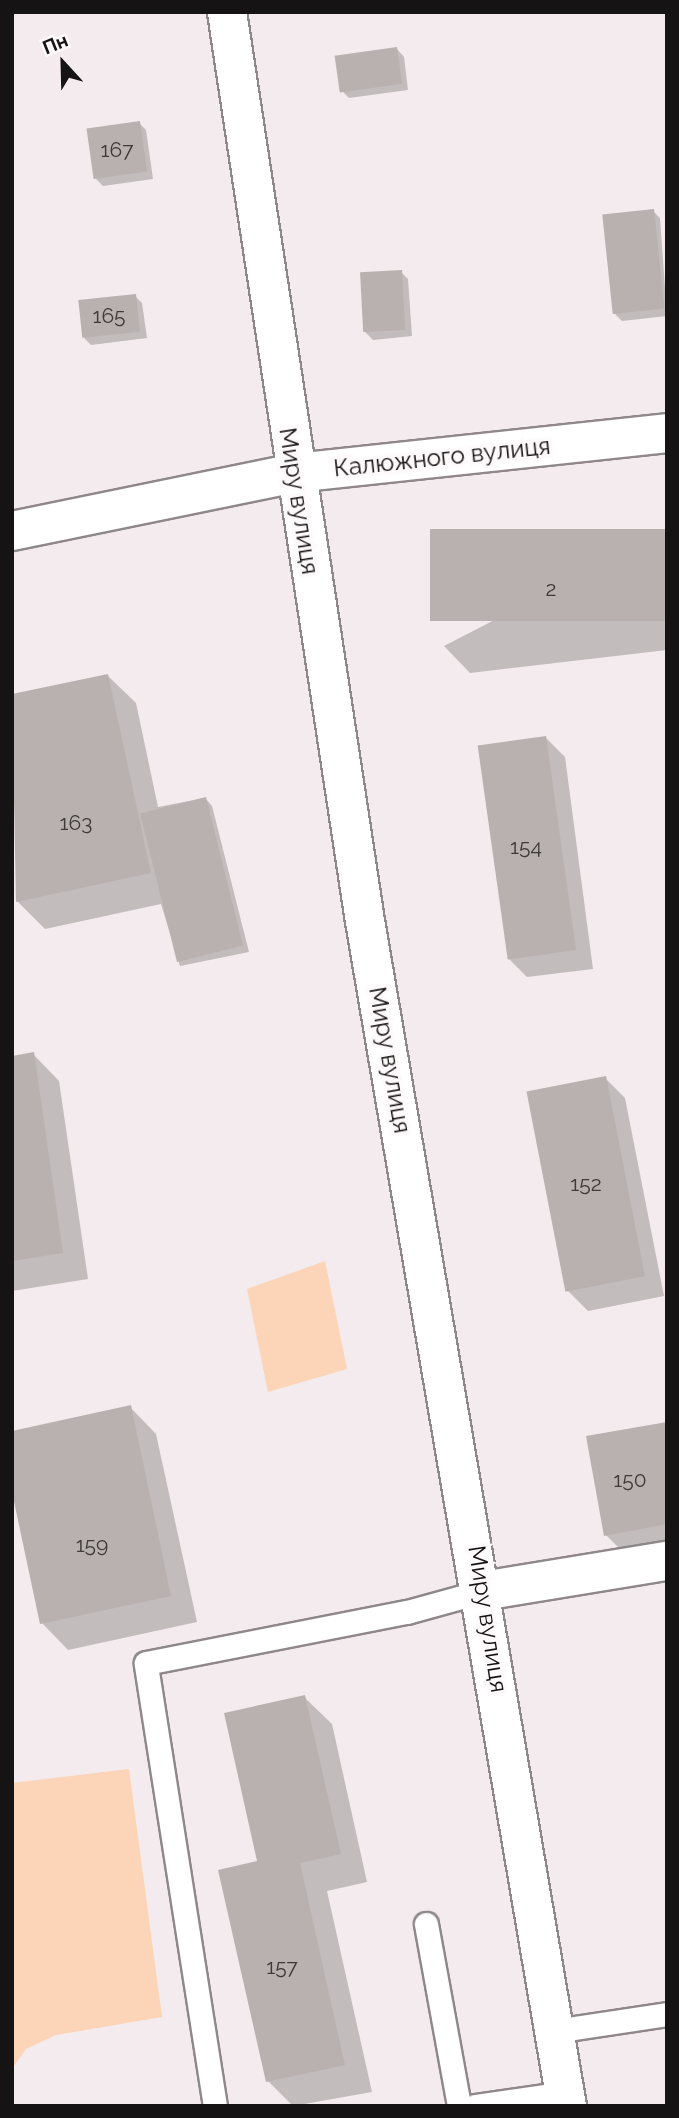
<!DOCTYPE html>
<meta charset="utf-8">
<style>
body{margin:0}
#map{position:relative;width:679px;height:2118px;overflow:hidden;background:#f3ebed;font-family:Raleway,sans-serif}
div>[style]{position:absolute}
.green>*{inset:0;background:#fcd4b7}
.shadow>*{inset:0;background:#0003}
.building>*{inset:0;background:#b9b1af;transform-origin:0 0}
.roads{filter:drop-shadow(2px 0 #8f8789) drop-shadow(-2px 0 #8f8789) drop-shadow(0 2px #8f8789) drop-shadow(0 -2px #8f8789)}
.service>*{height:23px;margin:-11.5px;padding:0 11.5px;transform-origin:11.5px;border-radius:11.5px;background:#fff}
.minor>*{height:38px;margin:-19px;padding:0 19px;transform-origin:19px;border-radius:19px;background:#fff}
.tertiary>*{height:38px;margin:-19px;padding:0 19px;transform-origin:19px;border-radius:19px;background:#fff}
span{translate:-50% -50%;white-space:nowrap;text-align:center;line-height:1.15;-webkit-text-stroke:7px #fef9fa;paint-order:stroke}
.number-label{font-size:21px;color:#3e3a3a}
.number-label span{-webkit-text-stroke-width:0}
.street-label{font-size:24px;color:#151313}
.frame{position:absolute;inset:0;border:14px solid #151313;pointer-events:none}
.north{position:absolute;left:28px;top:28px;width:70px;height:70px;-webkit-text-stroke:5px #fef9fa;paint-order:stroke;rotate:338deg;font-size:19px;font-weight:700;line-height:28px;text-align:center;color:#151313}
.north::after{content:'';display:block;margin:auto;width:24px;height:32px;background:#151313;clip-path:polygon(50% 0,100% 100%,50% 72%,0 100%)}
</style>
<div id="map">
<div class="green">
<i style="clip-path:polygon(325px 1261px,347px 1369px,268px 1392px,247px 1289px)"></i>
<i style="clip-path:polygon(129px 1769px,162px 2017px,56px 2035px,26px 2049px,12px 2069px,12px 1783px)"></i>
</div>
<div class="shadow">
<i style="clip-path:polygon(397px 49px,404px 57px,408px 90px,349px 98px,342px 91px)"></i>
<i style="clip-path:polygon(139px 123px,146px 130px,153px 179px,103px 186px,96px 179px)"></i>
<i style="clip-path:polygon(653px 211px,660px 218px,667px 316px,622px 321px,614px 313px)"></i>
<i style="clip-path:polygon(401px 272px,408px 279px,412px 336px,373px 340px,365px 332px)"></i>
<i style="clip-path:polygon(135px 296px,142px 303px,147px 338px,91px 345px,84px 338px)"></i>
<i style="clip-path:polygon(667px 531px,667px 650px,470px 673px,444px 646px)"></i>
<i style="clip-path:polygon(108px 676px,136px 703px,158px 807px,205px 798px,212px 806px,249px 952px,180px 966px,161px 904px,45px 929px,17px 901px,12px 696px)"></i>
<i style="clip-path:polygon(545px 737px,565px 757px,593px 969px,527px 977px,508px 958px)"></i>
<i style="clip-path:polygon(33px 1054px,59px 1081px,88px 1279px,12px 1291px,12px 1057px)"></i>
<i style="clip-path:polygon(605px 1078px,625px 1098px,664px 1296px,588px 1311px,568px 1291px)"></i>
<i style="clip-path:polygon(130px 1407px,156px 1434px,197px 1622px,68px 1650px,42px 1623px)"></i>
<i style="clip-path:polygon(667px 1423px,667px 1547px,626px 1555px,606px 1535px)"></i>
<i style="clip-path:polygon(304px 1697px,332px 1724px,367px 1882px,327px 1891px,372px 2092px,293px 2106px,268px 2081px,259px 1862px)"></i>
</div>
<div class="building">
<i style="left:397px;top:47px;width:37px;height:63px;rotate:82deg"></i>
<i style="left:140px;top:121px;width:51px;height:54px;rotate:82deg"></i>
<i style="left:654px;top:209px;width:100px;height:52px;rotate:84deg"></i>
<i style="left:402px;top:270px;width:60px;height:42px;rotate:87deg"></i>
<i style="left:136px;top:294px;width:38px;height:58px;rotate:84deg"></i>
<i style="left:667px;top:529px;width:92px;height:237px;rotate:90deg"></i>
<i style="clip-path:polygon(108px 674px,151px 873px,16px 902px,12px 694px)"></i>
<i style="left:546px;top:736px;width:216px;height:69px;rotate:82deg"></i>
<i style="left:206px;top:797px;width:153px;height:68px;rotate:76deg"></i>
<i style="clip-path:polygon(34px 1052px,63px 1253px,12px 1261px,12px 1056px)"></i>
<i style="left:606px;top:1076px;width:204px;height:81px;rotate:79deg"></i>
<i style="clip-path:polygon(131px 1405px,171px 1596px,40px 1624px,12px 1492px,12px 1431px)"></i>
<i style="clip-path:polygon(667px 1422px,667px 1524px,604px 1536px,586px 1436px)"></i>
<i style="clip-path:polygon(305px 1695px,341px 1854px,300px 1863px,345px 2065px,266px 2082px,218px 1870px,257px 1861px,224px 1713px)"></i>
</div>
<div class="roads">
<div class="service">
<i style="left:426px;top:1924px;width:185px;rotate:79.7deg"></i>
<i style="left:555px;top:2031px;width:113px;rotate:-8.6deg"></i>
<i style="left:215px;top:2106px;width:448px;rotate:-98.9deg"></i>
<i style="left:146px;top:1663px;width:266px;rotate:-11.1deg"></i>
<i style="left:407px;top:1612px;width:79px;rotate:-15.4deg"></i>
<i style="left:475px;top:2106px;width:91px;rotate:-8.2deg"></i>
</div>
<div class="minor">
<i style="left:12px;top:531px;width:288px;rotate:-11.6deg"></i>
<i style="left:294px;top:473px;width:375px;rotate:-6.1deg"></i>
<i style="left:483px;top:1591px;width:186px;rotate:-9.3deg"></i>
</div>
<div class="tertiary">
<i style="left:227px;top:12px;width:919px;rotate:81.37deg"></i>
<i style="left:365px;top:921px;width:1202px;rotate:80.33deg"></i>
</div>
</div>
<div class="number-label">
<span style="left:117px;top:150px">167</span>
<span style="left:109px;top:316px">165</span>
<span style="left:551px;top:589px">2</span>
<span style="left:76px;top:823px">163</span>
<span style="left:526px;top:847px">154</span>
<span style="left:586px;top:1184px">152</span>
<span style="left:630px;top:1480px">150</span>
<span style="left:92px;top:1545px">159</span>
<span style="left:282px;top:1967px">157</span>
</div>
<div class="street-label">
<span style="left:442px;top:457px;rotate:-6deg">Калюжного вулиця</span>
<span style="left:299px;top:501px;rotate:81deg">Миру вулиця</span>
<span style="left:390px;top:1060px;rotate:80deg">Миру вулиця</span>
<span style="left:488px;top:1619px;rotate:81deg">Миру вулиця</span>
</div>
<div class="frame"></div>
<div class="north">Пн</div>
</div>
